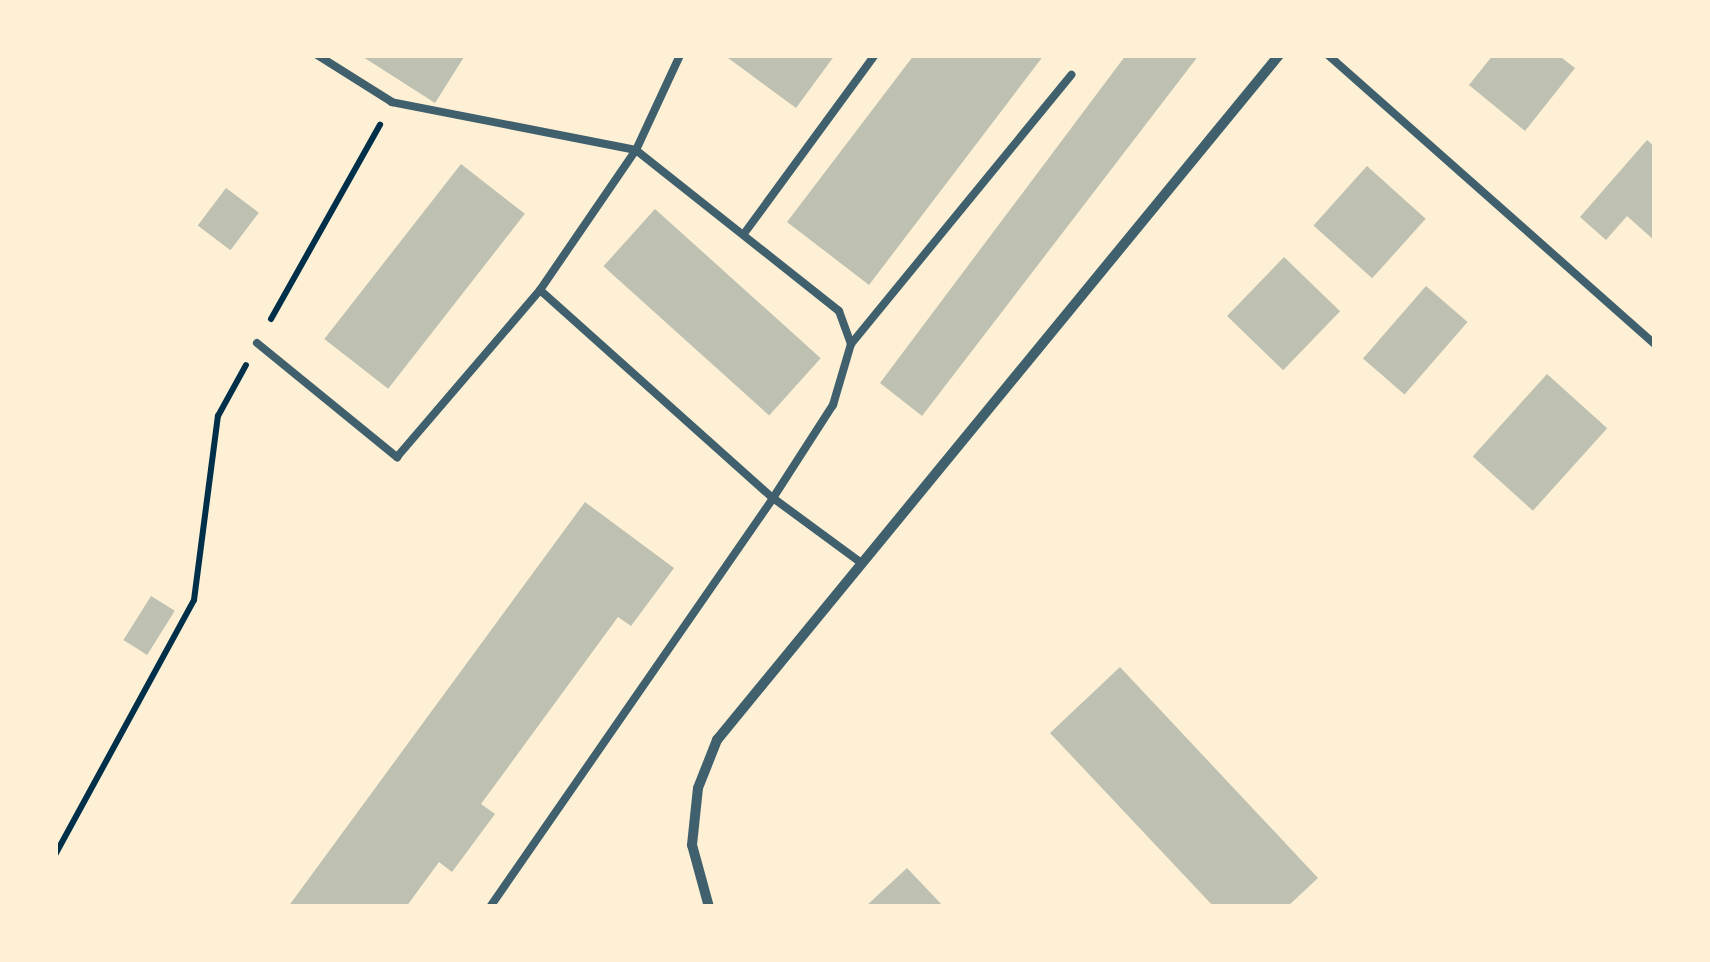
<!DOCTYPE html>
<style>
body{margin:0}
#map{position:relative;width:1710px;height:962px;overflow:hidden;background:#fdf0d5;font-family:Montserrat,sans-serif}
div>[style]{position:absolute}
.building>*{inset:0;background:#bec0b2;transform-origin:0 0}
.path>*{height:6px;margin:-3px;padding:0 3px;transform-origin:3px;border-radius:3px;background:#003049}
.service>*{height:8px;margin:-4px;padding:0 4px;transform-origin:4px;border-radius:4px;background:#3f606c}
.minor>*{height:10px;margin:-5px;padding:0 5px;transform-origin:5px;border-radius:5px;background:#3f606c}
span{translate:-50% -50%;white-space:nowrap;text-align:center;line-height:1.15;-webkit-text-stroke:9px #fdf0d5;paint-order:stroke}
.frame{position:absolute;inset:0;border:58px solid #fdf0d5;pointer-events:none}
</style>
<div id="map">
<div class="building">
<i style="clip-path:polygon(360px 55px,460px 55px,464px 57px,435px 103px)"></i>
<i style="clip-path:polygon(724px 55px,835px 55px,796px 108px)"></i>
<i style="clip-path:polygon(914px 55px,1044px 55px,869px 285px,787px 222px)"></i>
<i style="clip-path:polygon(1126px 55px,1199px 55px,922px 416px,880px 383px)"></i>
<i style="clip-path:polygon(1493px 55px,1558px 55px,1575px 68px,1525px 131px,1469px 85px)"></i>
<i style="clip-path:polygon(1647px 140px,1655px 147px,1655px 241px,1627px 216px,1606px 240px,1580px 217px)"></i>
<i style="left:461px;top:164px;width:81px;height:222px;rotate:38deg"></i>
<i style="left:1367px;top:166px;width:79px;height:80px;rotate:42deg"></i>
<i style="left:226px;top:188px;width:41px;height:47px;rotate:37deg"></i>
<i style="left:655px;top:209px;width:223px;height:77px;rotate:42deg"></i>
<i style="left:1284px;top:257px;width:78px;height:82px;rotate:44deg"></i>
<i style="left:1426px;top:286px;width:55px;height:96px;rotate:41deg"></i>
<i style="left:1547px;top:374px;width:81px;height:111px;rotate:42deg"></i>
<i style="clip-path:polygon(585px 502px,674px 568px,631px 626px,618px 617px,481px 804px,495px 814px,452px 872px,439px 862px,406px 907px,288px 907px)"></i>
<i style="left:151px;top:596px;width:28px;height:52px;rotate:32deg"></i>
<i style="clip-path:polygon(1120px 667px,1318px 878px,1287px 907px,1214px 907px,1050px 733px)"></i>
<i style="clip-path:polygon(907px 868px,944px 907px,865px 907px)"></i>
</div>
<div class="path">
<i style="left:271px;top:319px;width:223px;rotate:-60.7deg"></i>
<i style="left:55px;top:855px;width:290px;rotate:-61.4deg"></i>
<i style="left:194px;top:600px;width:186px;rotate:-82.6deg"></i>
<i style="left:218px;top:416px;width:58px;rotate:-61.2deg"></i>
</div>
<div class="service">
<i style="left:1328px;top:55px;width:436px;rotate:41.5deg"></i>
<i style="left:746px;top:231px;width:218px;rotate:-53.8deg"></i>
<i style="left:540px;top:290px;width:170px;rotate:-55.6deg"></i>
<i style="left:636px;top:150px;width:105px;rotate:-65.1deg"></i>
<i style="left:257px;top:343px;width:181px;rotate:39.2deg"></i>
<i style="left:397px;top:457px;width:220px;rotate:-49.4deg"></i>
<i style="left:540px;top:290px;width:312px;rotate:41.8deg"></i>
<i style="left:773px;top:498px;width:111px;rotate:-57.2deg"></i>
<i style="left:833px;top:405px;width:64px;rotate:-73.6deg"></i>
<i style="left:851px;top:344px;width:35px;rotate:-110deg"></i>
<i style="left:839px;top:311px;width:259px;rotate:-141.6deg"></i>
<i style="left:636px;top:150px;width:249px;rotate:-168.9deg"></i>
<i style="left:392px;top:102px;width:89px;rotate:-147.9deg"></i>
<i style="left:851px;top:344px;width:348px;rotate:-50.7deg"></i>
<i style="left:490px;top:907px;width:497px;rotate:-55.3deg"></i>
<i style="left:773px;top:498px;width:108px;rotate:36.3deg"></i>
</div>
<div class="minor">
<i style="left:709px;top:907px;width:64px;rotate:-105.3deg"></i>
<i style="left:692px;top:845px;width:57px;rotate:-84deg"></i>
<i style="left:698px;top:788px;width:52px;rotate:-68.4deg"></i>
<i style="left:717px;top:740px;width:886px;rotate:-50.63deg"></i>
</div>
<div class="frame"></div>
</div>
